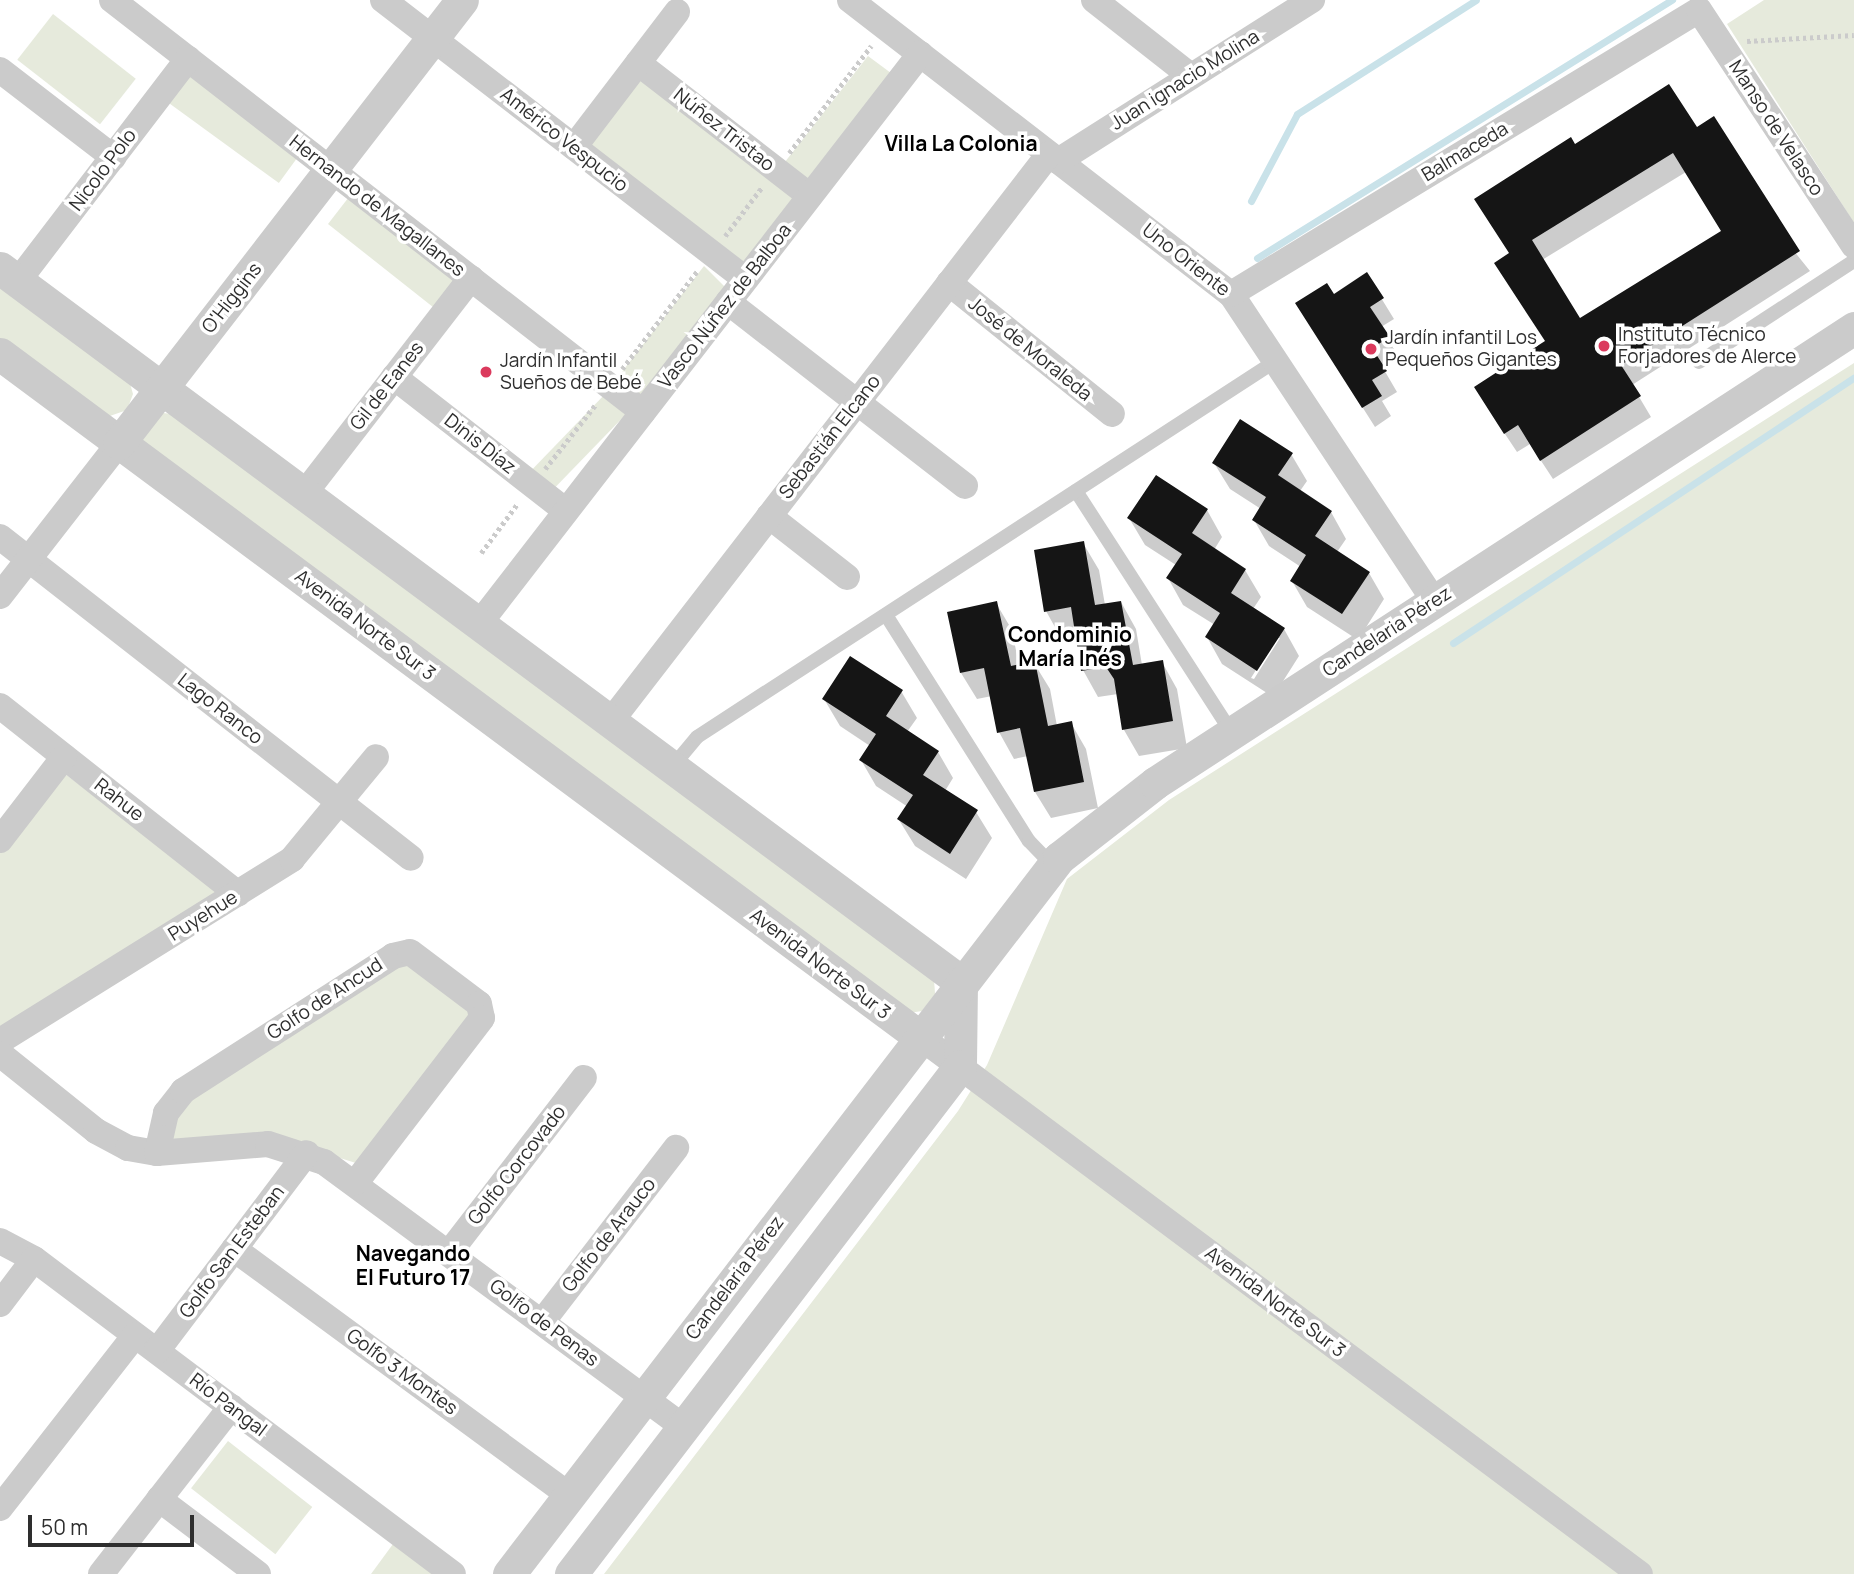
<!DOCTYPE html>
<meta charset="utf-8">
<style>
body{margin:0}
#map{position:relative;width:1854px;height:1574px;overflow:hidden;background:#fff;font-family:Manrope,sans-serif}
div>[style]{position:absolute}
.green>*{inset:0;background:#e6eadc;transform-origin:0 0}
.shadow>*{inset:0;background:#0003}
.stream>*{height:7px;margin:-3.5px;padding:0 3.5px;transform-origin:3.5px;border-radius:3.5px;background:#c9e2e9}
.building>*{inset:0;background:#151515}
.path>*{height:4.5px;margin-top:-2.25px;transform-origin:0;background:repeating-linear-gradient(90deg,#cbcbcb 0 3.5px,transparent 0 7px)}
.service>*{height:14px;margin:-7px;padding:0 7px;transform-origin:7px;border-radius:7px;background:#cbcbcb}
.minor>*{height:26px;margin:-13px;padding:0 13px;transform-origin:13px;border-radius:13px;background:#cbcbcb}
.tertiary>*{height:33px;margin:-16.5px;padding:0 16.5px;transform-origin:16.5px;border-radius:16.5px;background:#cbcbcb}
.dots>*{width:19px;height:19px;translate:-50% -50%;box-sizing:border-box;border:4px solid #fff;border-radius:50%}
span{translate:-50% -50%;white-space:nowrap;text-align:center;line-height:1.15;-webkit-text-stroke:7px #fff;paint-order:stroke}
.street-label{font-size:19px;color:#2e2e2e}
.poi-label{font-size:19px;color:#2e2e2e}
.left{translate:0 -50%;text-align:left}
.neighbourhood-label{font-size:21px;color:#000;font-weight:700}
.scale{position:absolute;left:28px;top:1515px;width:166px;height:32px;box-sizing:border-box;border:4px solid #2e2e2e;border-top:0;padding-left:9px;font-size:21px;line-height:24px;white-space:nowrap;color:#2e2e2e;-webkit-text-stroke:5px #fff;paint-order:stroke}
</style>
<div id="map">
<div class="green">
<i style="clip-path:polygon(1764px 0,1854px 0,1854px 223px,1727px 24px)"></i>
<i style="left:53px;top:14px;width:105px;height:58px;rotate:38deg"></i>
<i style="clip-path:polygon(868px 56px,895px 76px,808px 181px,781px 167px)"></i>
<i style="left:190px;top:74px;width:136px;height:36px;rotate:36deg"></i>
<i style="clip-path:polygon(638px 77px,797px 196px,745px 264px,591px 148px,590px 137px)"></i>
<i style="clip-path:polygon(352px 193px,456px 281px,438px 311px,328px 224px)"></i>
<i style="clip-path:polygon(704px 266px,726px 288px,645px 396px,614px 382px)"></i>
<i style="clip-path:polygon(0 284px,129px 380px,133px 394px,127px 410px,107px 417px,0 342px)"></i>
<i style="clip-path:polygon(1854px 363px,1854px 1574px,604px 1574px,958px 1111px,987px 1065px,1067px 879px,1169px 800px)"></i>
<i style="left:608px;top:391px;width:29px;height:115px;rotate:44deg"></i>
<i style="clip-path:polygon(163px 413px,172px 414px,934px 979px,935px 994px,922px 1011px,909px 1013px,142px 444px,142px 429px)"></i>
<i style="clip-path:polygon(65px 774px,214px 885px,216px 894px,0 1032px,0 852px)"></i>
<i style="clip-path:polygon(404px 960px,471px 1014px,359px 1164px,340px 1158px,170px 1143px,175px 1109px)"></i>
<i style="left:228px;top:1441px;width:107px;height:60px;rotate:38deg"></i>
<i style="clip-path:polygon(393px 1544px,433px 1574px,371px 1574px)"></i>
</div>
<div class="shadow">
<i style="clip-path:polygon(evenodd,1696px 129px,1810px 271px,1632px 385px,1651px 417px,1553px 479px,1530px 444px,1517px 452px,1487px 407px,1546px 342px,1510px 254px,1575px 147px,1696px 129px,1686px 172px,1723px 232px,1579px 320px,1542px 260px,1686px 172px)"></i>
<i style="clip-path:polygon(1367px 275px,1394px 319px,1381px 327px,1399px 358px,1383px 368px,1397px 392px,1382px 401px,1391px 416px,1375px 427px,1309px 323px,1334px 296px)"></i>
<i style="clip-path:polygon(1291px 454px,1307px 481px,1300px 491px,1331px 512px,1346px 539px,1337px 552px,1369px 573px,1384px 599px,1358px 640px,1307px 607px,1292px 581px,1301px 567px,1269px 546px,1254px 520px,1261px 509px,1230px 489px,1214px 463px)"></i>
<i style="clip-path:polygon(evenodd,1207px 510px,1222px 537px,1214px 550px,1245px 570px,1261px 597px,1253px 609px,1284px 629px,1299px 656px,1273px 697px,1222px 664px,1207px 637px,1215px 625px,1183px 605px,1168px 578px,1176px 565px,1145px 545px,1129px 518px,1207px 510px,1276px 638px,1280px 638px,1254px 679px,1251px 678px,1276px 638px)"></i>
<i style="clip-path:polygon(1083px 543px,1099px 570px,1105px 605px,1121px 602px,1136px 629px,1142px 665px,1162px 662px,1177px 689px,1187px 748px,1139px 756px,1124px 730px,1118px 694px,1098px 697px,1083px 670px,1077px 635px,1061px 638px,1046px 611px)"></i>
<i style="clip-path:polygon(996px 603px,1012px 630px,1019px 666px,1034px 663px,1050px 689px,1057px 726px,1071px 723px,1086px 749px,1098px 808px,1051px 818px,1035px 792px,1028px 756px,1014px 759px,999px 732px,992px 696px,977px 699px,961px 673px)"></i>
<i style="clip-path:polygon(901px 691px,917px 718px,907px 732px,938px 752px,953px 778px,945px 791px,976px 812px,992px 838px,966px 879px,915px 846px,899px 820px,908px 807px,876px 786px,861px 760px,870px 746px,840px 726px,824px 699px)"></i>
</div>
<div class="stream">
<i style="left:1251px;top:201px;width:98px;rotate:-62.1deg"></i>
<i style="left:1297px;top:114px;width:212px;rotate:-32.5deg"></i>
<i style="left:1257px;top:258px;width:489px;rotate:-31.9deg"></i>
<i style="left:1453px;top:643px;width:481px;rotate:-33.5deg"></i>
</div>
<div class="building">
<i style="clip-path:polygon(evenodd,1669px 84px,1697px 127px,1714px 116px,1800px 251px,1621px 365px,1641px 396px,1540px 461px,1518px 425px,1504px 434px,1474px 387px,1545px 341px,1494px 263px,1509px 253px,1474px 199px,1571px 137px,1575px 144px,1669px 84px,1673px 153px,1721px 231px,1580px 318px,1532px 240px,1673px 153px)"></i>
<i style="clip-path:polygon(1367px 272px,1384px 298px,1370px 307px,1390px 337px,1372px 348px,1387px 371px,1372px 380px,1382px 396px,1362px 408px,1295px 303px,1327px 283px,1334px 294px)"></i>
<i style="clip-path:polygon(1240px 419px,1293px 453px,1278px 475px,1332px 511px,1315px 536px,1370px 572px,1342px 614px,1290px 581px,1306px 555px,1252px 520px,1266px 497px,1212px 463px)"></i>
<i style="clip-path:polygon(1156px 475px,1208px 509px,1192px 533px,1246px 569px,1231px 593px,1285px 628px,1257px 671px,1205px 637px,1220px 613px,1166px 578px,1182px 554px,1127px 518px)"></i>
<i style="clip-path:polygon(1084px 541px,1095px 605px,1121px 601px,1133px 665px,1163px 660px,1173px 721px,1122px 730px,1114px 679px,1106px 667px,1081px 671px,1071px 607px,1044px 612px,1034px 550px)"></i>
<i style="clip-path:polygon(997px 601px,1011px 666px,1035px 661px,1048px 726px,1072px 721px,1084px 782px,1034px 792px,1020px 728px,997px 733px,984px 668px,960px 673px,947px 612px)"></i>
<i style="clip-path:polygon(850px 656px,903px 690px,886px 716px,939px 751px,923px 775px,978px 810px,950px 854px,897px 819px,913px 795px,859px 760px,876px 734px,822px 699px)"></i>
</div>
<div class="path">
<i style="left:1747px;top:41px;width:107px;rotate:-3.2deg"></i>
<i style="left:789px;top:153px;width:135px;rotate:-52.5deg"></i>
<i style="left:725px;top:236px;width:61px;rotate:-52.9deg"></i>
<i style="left:622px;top:369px;width:125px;rotate:-52.5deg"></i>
<i style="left:545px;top:469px;width:83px;rotate:-51.9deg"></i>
<i style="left:481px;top:553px;width:62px;rotate:-53.5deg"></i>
</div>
<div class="service">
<i style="left:1699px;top:362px;width:185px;rotate:-33.1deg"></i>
<i style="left:1076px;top:491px;width:288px;rotate:57.2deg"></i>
<i style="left:886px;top:615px;width:267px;rotate:57.7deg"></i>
<i style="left:1029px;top:841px;width:33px;rotate:46deg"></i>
<i style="left:672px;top:767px;width:39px;rotate:-50deg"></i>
<i style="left:697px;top:737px;width:692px;rotate:-33.02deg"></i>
</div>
<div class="minor">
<i style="left:112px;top:0;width:672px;rotate:37.81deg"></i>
<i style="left:383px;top:0;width:457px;rotate:37.6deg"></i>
<i style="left:850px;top:0;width:481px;rotate:37.7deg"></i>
<i style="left:1231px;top:294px;width:368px;rotate:56.5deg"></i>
<i style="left:1094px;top:0;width:123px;rotate:38.1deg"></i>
<i style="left:638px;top:63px;width:217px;rotate:37.7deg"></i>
<i style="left:0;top:70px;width:143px;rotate:37.6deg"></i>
<i style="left:574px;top:147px;width:170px;rotate:-52.7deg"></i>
<i style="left:1058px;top:161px;width:301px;rotate:-32.4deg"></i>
<i style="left:18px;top:281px;width:280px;rotate:-52.6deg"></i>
<i style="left:949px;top:283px;width:209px;rotate:38.8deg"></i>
<i style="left:1231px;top:294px;width:547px;rotate:-31.25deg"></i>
<i style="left:1699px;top:10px;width:282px;rotate:56.7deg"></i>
<i style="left:728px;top:302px;width:300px;rotate:37.8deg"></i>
<i style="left:394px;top:377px;width:218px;rotate:37.9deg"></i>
<i style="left:304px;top:494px;width:273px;rotate:-52.3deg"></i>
<i style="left:769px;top:516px;width:99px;rotate:38deg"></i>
<i style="left:0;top:537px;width:521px;rotate:37.99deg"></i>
<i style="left:0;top:596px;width:194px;rotate:-52.1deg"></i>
<i style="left:479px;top:624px;width:721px;rotate:-52.27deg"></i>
<i style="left:0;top:706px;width:303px;rotate:38.3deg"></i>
<i style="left:611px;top:721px;width:716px;rotate:-52.31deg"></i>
<i style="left:0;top:840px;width:105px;rotate:-52.4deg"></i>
<i style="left:920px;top:1037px;width:898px;rotate:36.72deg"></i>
<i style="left:0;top:1041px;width:344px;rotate:-31.9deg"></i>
<i style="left:292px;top:859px;width:132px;rotate:-50.5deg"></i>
<i style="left:0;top:1054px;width:123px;rotate:38.7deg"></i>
<i style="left:96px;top:1131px;width:36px;rotate:28deg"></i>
<i style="left:128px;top:1148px;width:29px;rotate:10deg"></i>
<i style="left:157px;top:1153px;width:111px;rotate:-4.6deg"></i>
<i style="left:268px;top:1144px;width:59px;rotate:17.8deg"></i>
<i style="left:324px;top:1162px;width:447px;rotate:36.4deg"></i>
<i style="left:157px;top:1153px;width:41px;rotate:-77.3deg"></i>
<i style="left:166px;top:1113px;width:28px;rotate:-52deg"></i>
<i style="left:183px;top:1091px;width:250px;rotate:-32.7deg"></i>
<i style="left:393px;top:956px;width:17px;rotate:-13deg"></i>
<i style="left:410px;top:952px;width:86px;rotate:37deg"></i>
<i style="left:479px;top:1004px;width:14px;rotate:78deg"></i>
<i style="left:482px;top:1018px;width:207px;rotate:127.5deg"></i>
<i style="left:0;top:1241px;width:38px;rotate:28deg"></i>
<i style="left:34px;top:1259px;width:524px;rotate:36.94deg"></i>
<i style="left:234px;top:1249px;width:416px;rotate:36.3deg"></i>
<i style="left:449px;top:1253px;width:221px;rotate:-52.4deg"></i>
<i style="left:0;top:1304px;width:56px;rotate:-52.9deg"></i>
<i style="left:542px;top:1322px;width:220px;rotate:-52.4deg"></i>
<i style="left:157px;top:1351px;width:248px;rotate:-52.9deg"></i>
<i style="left:159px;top:1499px;width:124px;rotate:37.1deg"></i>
<i style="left:0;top:1508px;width:219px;rotate:-52deg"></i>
<i style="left:101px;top:1574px;width:212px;rotate:-52.1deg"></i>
</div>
<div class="tertiary">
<i style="left:0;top:268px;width:1197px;rotate:36.61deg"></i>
<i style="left:961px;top:982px;width:84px;rotate:90.7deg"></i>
<i style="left:960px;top:1066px;width:640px;rotate:127.44deg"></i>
<i style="left:0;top:354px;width:1146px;rotate:36.59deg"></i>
<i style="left:119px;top:443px;width:560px;rotate:-52.25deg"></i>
<i style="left:509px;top:1574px;width:903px;rotate:-52.47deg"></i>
<i style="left:1059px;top:858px;width:122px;rotate:-38deg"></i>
<i style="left:1155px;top:783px;width:834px;rotate:-33.06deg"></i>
</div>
<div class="dots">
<i style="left:1604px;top:346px;background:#db3a5d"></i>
<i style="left:1371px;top:349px;background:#db3a5d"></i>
<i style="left:486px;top:372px;background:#db3a5d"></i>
</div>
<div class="street-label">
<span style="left:1185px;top:80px;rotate:-32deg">Juan ignacio Molina</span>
<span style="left:1776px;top:128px;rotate:57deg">Manso de Velasco</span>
<span style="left:724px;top:130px;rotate:38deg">Núñez Tristao</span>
<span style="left:564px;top:140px;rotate:38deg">Américo Vespucio</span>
<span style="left:1465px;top:152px;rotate:-31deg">Balmaceda</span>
<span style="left:103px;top:170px;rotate:-53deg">Nicolo Polo</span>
<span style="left:377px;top:206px;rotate:38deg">Hernando de Magallanes</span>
<span style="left:1186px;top:260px;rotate:38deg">Uno Oriente</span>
<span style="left:232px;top:298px;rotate:-52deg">O'Higgins</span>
<span style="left:725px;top:306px;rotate:-52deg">Vasco Núñez de Balboa</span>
<span style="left:1030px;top:349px;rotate:39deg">José de Moraleda</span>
<span style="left:387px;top:386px;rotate:-52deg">Gil de Eanes</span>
<span style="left:830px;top:437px;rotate:-52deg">Sebastián Elcano</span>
<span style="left:480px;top:444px;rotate:38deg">Dinis Díaz</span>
<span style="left:365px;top:625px;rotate:37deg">Avenida Norte Sur 3</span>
<span style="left:1387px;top:632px;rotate:-33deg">Candelaria Pérez</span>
<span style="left:220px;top:709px;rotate:38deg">Lago Ranco</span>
<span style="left:119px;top:800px;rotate:38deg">Rahue</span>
<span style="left:203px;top:916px;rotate:-32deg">Puyehue</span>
<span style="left:820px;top:964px;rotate:37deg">Avenida Norte Sur 3</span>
<span style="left:325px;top:999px;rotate:-33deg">Golfo de Ancud</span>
<span style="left:517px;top:1165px;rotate:-52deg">Golfo Corcovado</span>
<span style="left:609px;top:1235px;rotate:-52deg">Golfo de Arauco</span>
<span style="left:232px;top:1252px;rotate:-53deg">Golfo San Esteban</span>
<span style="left:735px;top:1278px;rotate:-53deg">Candelaria Pérez</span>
<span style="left:1275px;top:1302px;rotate:37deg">Avenida Norte Sur 3</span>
<span style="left:544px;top:1323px;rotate:37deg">Golfo de Penas</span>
<span style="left:402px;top:1372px;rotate:36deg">Golfo 3 Montes</span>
<span style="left:228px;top:1405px;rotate:37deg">Río Pangal</span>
</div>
<div class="poi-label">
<span class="left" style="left:1618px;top:346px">Instituto Técnico<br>Forjadores de Alerce</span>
<span class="left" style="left:1385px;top:349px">Jardín infantil Los<br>Pequeños Gigantes</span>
<span class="left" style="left:500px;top:372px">Jardín Infantil<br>Sueños de Bebé</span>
</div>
<div class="neighbourhood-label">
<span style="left:961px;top:143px">Villa La Colonia</span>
<span style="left:1070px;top:646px">Condominio<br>María Inés</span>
<span style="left:413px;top:1265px">Navegando<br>El Futuro 17</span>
</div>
<div class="scale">50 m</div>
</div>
